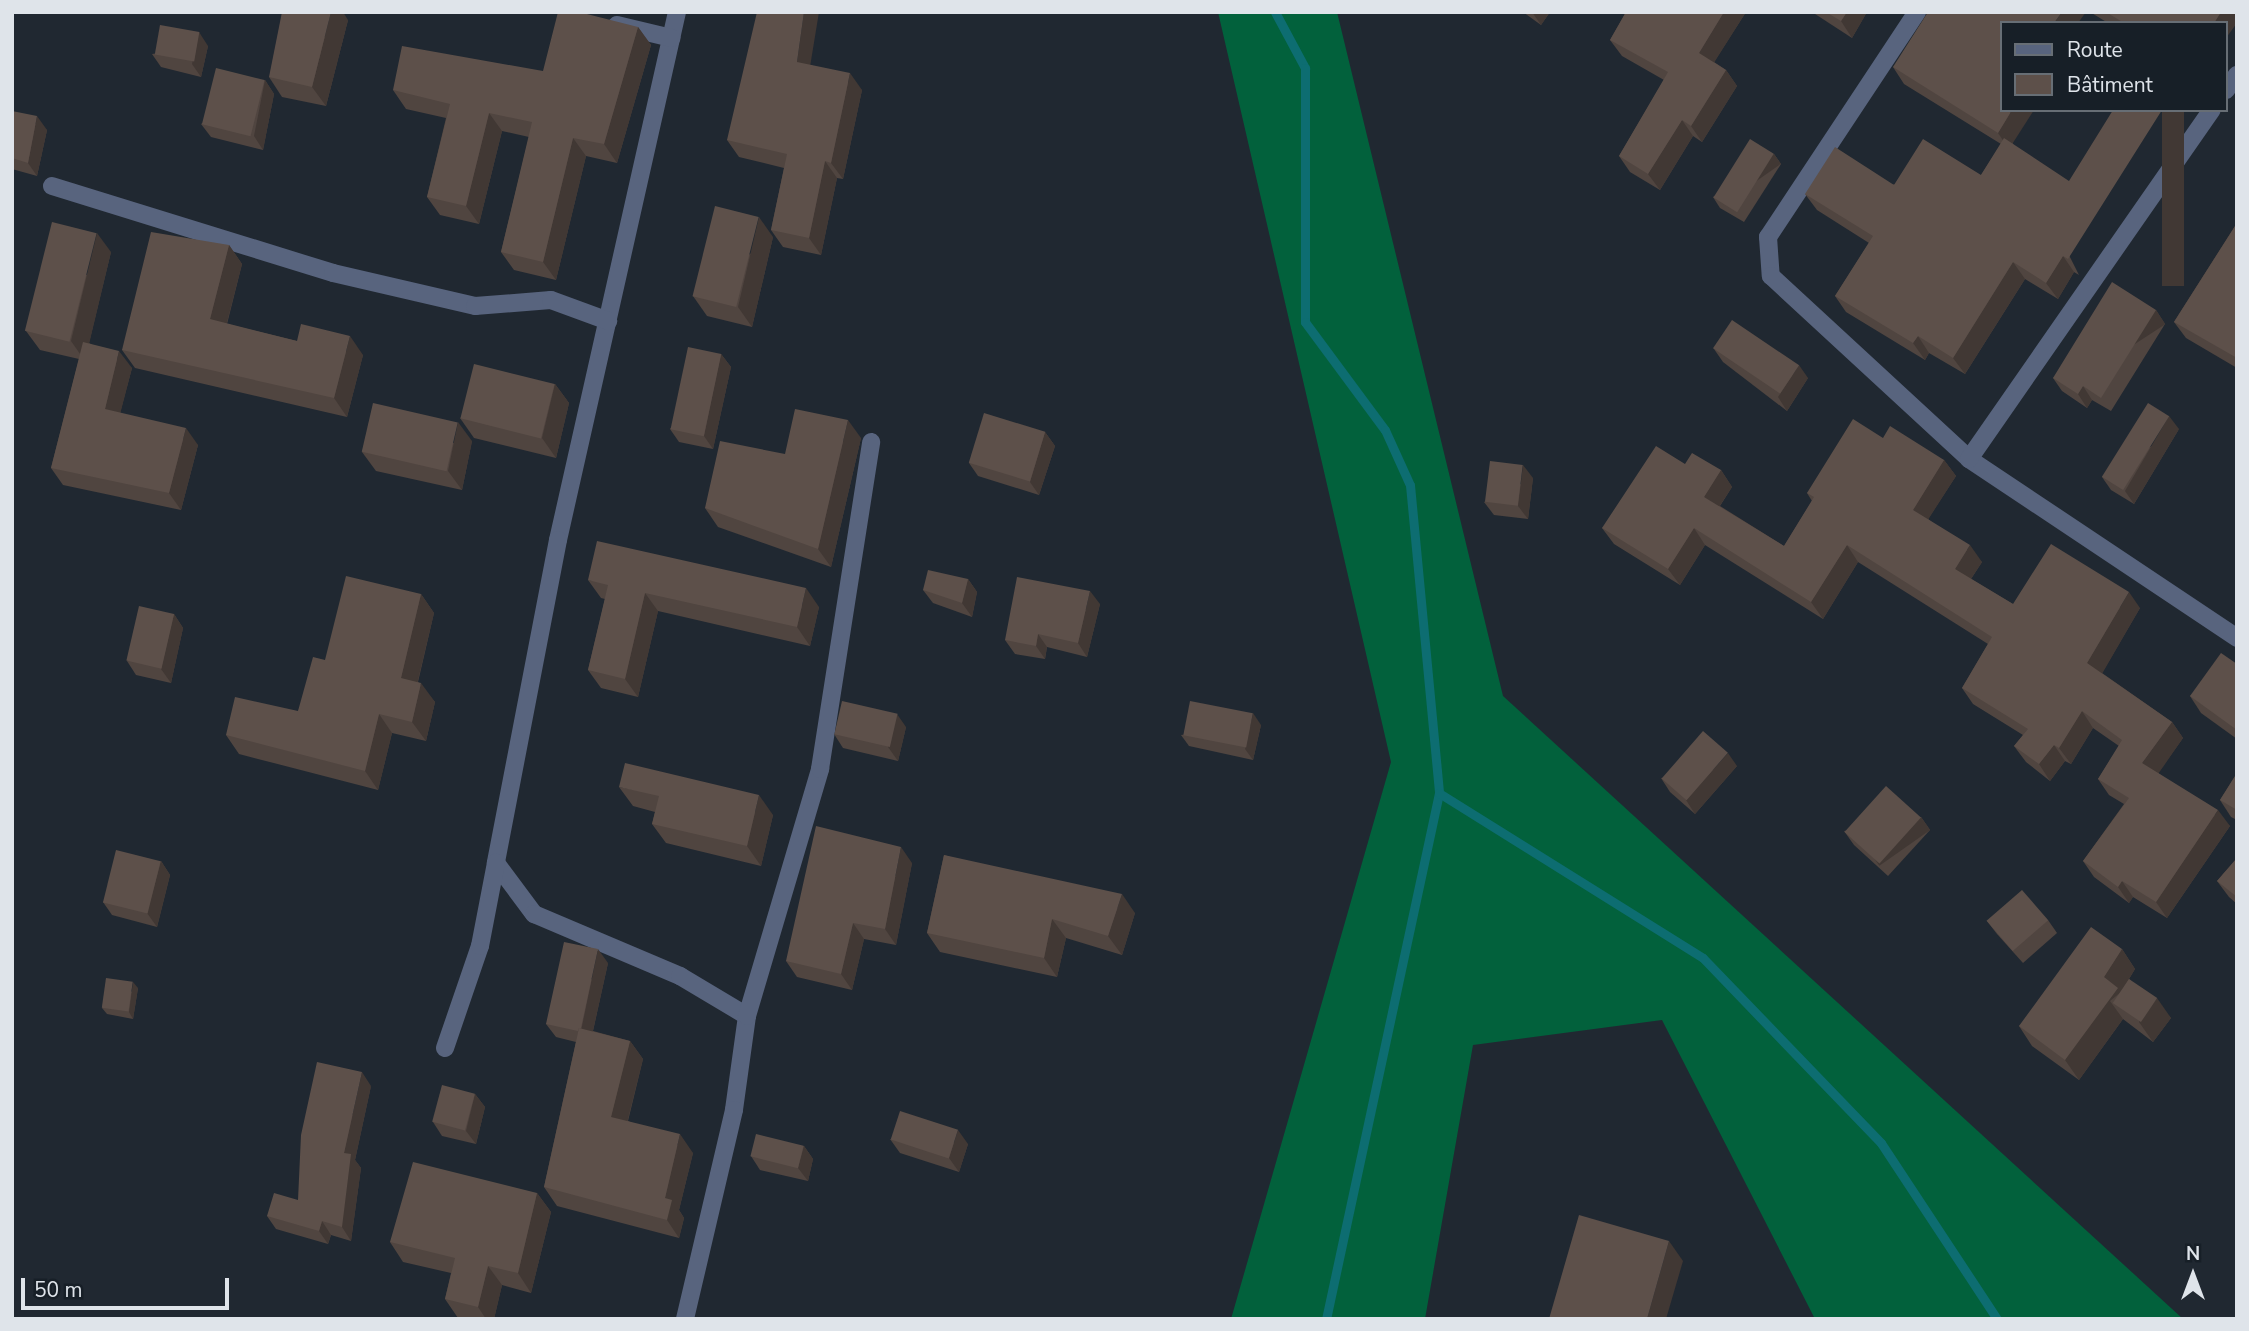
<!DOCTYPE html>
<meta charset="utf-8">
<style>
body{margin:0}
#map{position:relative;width:2249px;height:1331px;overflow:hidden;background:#202831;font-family:"Nunito Sans",sans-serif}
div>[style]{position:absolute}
.forest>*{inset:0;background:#02613c}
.stream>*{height:9px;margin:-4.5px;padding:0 4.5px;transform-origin:4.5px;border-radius:4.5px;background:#0d6d71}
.minor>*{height:18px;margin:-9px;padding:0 9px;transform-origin:9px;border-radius:9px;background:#58647e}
.wall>*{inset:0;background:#504540}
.shaded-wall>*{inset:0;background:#413834;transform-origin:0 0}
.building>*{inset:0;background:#5d504a;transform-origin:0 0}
span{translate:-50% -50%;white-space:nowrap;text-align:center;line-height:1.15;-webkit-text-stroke:6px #171f27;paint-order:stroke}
.frame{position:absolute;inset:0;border:14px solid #dfe4ea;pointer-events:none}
.legend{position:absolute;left:2000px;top:21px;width:228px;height:91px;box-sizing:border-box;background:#171f27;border:2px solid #676e75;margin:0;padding:9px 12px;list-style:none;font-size:21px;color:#dfe4ea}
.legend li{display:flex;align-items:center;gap:14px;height:35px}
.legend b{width:35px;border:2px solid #676e75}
.north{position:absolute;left:2158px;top:1240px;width:70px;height:70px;-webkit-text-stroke:5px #171f27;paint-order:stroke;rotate:0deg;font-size:19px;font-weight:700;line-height:28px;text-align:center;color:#dfe4ea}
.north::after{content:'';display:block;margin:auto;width:24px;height:32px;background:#dfe4ea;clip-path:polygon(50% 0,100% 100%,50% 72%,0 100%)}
.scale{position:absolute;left:21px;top:1278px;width:208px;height:32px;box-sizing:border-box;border:4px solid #dfe4ea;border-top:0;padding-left:9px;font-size:21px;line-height:24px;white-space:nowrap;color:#dfe4ea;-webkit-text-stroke:5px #171f27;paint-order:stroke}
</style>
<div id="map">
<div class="forest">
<i style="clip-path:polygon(1218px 12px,1337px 12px,1503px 696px,2183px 1319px,1815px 1319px,1662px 1020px,1473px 1045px,1425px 1319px,1231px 1319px,1391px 762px)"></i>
</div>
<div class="stream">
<i style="left:1275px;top:12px;width:64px;rotate:61.8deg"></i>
<i style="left:1305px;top:68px;width:254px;rotate:90deg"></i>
<i style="left:1305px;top:322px;width:134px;rotate:53.5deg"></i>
<i style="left:1385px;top:430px;width:60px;rotate:65.6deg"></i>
<i style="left:1410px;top:485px;width:309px;rotate:84.6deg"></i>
<i style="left:1439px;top:793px;width:538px;rotate:102.12deg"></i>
<i style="left:1439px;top:793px;width:311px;rotate:32deg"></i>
<i style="left:1703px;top:958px;width:257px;rotate:46.1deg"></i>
<i style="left:1881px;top:1143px;width:211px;rotate:56.6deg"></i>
</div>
<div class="minor">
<i style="left:677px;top:12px;width:541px;rotate:102.7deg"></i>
<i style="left:558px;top:540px;width:329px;rotate:100.9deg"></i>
<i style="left:496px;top:863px;width:64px;rotate:53.3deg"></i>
<i style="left:534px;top:914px;width:159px;rotate:23deg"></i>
<i style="left:680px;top:976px;width:78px;rotate:30.8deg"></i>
<i style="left:747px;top:1016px;width:95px;rotate:97.9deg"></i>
<i style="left:734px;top:1110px;width:215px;rotate:103.2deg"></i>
<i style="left:1917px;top:12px;width:270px;rotate:123.5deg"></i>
<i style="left:1768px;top:237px;width:39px;rotate:86deg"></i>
<i style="left:1771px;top:276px;width:270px;rotate:42.7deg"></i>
<i style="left:1969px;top:459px;width:322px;rotate:33.7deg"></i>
<i style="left:617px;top:25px;width:56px;rotate:13.5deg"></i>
<i style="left:2226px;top:90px;width:19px;rotate:-54deg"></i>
<i style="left:52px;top:186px;width:294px;rotate:17.2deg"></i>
<i style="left:333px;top:273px;width:146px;rotate:13.1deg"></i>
<i style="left:475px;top:306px;width:76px;rotate:-4.5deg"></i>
<i style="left:551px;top:300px;width:61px;rotate:20.2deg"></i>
<i style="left:1969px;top:459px;width:425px;rotate:-55.2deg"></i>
<i style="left:747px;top:1016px;width:258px;rotate:-73.5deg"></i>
<i style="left:820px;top:769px;width:331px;rotate:-81.1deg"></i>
<i style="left:445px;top:1048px;width:108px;rotate:-71.1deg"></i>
<i style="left:480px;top:946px;width:85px;rotate:-79.1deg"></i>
</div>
<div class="wall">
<i style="clip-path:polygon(1523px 12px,1550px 12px,1541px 25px)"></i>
<i style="clip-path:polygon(1626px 12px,1746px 12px,1714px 62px,1726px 70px,1737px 86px,1702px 142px,1693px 136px,1660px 190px,1630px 172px,1619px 156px,1664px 80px,1622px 56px,1610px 40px)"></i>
<i style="clip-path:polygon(1812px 12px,1867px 12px,1852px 38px)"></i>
<i style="clip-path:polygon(2090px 12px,2237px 12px,2226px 23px,2108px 23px)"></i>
<i style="clip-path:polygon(348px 20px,326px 106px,282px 97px,269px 77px)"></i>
<i style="clip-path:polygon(2002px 23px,2013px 144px,2079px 275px,2074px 272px,2058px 299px,2025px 279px,1965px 374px,1929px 353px,1925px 360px,1846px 312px,1835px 296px,1869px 243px,1817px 210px,1805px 194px,1981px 175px,2001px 144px,1904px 84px,1893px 67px)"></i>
<i style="clip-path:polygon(638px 27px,651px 45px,617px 163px,586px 156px,556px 280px,514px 270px,501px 252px,529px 137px,502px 131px,479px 224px,440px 215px,427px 197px,446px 118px,406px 109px,393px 90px,543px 71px)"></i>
<i style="clip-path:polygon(208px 46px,201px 77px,161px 67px,152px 54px)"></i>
<i style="clip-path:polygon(811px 65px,862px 90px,843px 179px,837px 178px,821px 255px,783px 247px,771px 230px,784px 168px,739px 157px,727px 140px)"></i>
<i style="clip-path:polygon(265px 80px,274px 94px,263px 150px,211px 137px,201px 124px)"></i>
<i style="clip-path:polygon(12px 111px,47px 130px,37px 176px,12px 169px)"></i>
<i style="clip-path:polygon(1774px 154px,1781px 164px,1744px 222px,1720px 208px,1713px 197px)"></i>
<i style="clip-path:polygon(2237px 223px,2237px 368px,2186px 338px,2174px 322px)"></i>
<i style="clip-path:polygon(773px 237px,752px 327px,707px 316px,693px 296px)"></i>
<i style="clip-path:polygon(229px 245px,242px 264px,227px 324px,297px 341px,363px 355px,347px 417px,135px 368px,122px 350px)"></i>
<i style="clip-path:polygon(111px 252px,89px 343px,132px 368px,120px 413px,198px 445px,181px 510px,63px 485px,51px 468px,79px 359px,40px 350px,26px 331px)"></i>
<i style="clip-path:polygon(2156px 310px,2165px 324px,2111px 411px,2092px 400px,2087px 408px,2062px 391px,2053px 378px)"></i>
<i style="clip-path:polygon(1714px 349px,1808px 378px,1787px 411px,1723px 362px)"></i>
<i style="clip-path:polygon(721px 354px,731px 367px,713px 449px,679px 442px,670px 429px)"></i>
<i style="clip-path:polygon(555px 384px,569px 403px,556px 458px,474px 438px,460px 418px)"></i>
<i style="clip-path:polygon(2179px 429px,2134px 504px,2111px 490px,2102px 477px)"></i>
<i style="clip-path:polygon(1045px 432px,1055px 446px,1039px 495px,978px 476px,969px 463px)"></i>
<i style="clip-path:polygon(861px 438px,831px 567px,718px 527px,705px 508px,785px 454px)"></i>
<i style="clip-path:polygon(1883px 438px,1944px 460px,1956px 476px,1928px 519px,1982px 562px,1971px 579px,2013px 604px,2140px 608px,2102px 673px,2172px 722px,2183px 738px,2158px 773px,2230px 826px,2167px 918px,2133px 897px,2129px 903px,2094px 877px,2083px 861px,2124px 804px,2109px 795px,2098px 779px,2119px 746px,2093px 728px,2071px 764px,2065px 761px,2050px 781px,2026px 762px,2014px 746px,2023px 735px,1973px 704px,1962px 688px,1988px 644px,1858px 562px,1823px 619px,1705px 545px,1680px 585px,1614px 544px,1602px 528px,1685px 464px,1721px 470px,1732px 487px,1720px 506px,1784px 546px,1812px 501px,1807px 493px)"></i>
<i style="clip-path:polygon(472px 441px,462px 490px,376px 471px,362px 452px)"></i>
<i style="clip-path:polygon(1533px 478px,1528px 519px,1494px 515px,1484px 502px)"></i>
<i style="clip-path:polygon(968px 579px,977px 592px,972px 617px,933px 603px,923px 590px)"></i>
<i style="clip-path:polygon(588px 580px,819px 607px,810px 646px,658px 611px,638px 697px,601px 688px,588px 670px,605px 599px,601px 598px)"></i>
<i style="clip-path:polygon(421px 594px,434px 613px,418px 682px,435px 702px,426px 741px,392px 733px,378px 790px,239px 754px,226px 735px,298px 711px,325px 660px)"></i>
<i style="clip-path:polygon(1100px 604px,1087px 657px,1047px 647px,1045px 659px,1015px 654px,1005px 640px)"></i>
<i style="clip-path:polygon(174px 614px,183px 628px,171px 683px,136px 675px,127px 661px)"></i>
<i style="clip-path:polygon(2237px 664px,2237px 739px,2201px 713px,2190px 696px)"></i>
<i style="clip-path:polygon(1261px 725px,1253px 760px,1189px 746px,1181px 735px)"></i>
<i style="clip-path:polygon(906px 727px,898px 761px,843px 748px,834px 734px)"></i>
<i style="clip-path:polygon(1737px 766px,1695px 814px,1670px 792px,1661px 778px)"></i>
<i style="clip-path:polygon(2237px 773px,2237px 820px,2231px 817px,2220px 800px)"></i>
<i style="clip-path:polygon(619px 787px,773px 815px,761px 866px,666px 843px,652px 824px,655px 812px,633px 806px)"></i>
<i style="clip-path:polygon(1921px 817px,1930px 830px,1888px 876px,1854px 845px,1844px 831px)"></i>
<i style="clip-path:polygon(944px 855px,1135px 913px,1122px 955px,1066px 938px,1057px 977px,940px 952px,927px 933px)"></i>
<i style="clip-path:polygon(2237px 858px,2237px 904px,2229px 897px,2217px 881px)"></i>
<i style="clip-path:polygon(161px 861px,170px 875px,157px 927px,112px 915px,103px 902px)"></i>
<i style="clip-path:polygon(912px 863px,896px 945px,864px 939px,852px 990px,797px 977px,786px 961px)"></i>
<i style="clip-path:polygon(2048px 920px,2057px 933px,2023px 963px,1997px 934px,1987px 921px)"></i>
<i style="clip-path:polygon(2122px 949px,2135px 969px,2129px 979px,2171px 1018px,2153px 1042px,2123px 1019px,2079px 1080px,2032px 1046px,2019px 1026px)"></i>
<i style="clip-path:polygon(608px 963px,593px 1031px,630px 1041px,643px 1059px,628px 1121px,693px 1153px,679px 1210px,684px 1218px,679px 1238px,557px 1206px,544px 1187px,576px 1042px,556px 1037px,546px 1024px)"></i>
<i style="clip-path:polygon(138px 988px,133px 1019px,107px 1014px,102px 1008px)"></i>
<i style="clip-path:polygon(371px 1086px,355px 1160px,361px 1168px,351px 1241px,331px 1235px,328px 1244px,276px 1229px,267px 1216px,298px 1200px)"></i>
<i style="clip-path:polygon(475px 1094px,485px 1107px,476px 1144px,442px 1136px,433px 1122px)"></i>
<i style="clip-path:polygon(890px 1139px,968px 1144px,959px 1172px,900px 1153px)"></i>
<i style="clip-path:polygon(804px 1146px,813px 1159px,808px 1181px,760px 1170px,751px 1156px)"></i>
<i style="clip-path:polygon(537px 1193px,551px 1212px,531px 1293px,502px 1285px,494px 1319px,458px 1318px,445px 1299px,451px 1273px,403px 1262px,390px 1242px)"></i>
</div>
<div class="shaded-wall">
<i style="clip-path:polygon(331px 12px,343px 12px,348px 20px,326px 106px,312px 87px)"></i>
<i style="clip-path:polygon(804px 12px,819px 12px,808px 79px,797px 62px)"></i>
<i style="clip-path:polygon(1532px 12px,1550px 12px,1541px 25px)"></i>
<i style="clip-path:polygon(1724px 12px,1746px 12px,1710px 69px,1699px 53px)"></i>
<i style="clip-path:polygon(1847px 12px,1867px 12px,1852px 38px,1841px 21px)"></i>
<i style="clip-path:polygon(2062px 12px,2086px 12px,2078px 23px,2054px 23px)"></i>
<i style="clip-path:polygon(2221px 12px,2237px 12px,2237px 23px,2226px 38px,2226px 23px,2214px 23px)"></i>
<i style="clip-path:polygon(638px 27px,651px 45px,617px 163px,604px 144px)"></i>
<i style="clip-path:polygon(199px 32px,208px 46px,201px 77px,192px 64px)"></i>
<i style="clip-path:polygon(1726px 70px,1737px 86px,1702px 142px,1691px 126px)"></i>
<i style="clip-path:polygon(850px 73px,862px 90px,843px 179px,831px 163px)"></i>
<i style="clip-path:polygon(265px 80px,274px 94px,263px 150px,254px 136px)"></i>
<i style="clip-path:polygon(2012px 110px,2034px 110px,2009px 149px,1998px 133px)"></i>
<i style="left:2162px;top:110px;width:22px;height:176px"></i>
<i style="clip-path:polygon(489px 113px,502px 131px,479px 224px,466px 206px)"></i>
<i style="clip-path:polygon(37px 116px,47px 130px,37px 176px,28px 163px)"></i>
<i style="clip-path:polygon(1682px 120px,1693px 136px,1660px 190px,1648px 174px)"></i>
<i style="clip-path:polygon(573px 138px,586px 156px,556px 280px,543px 262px)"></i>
<i style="left:1774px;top:154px;width:12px;height:69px;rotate:55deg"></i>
<i style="clip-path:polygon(825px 161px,837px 178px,821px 255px,809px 238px)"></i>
<i style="clip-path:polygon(759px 217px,773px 237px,752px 327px,738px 307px)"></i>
<i style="clip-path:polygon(97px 233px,111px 252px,85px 361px,71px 341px)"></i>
<i style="clip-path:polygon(229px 245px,242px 264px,223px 338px,210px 319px)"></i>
<i style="clip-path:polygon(2063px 256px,2074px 272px,2058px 299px,2046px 283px)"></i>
<i style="clip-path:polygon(2013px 262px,2025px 279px,1965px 374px,1953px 358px)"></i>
<i style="left:2156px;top:310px;width:17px;height:104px;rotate:57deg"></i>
<i style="clip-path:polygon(350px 336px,363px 355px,347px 417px,334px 398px)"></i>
<i style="clip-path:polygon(1918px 336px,1929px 353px,1925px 360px,1913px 343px)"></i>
<i style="clip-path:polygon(119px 351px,132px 368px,117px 426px,105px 409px)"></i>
<i style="clip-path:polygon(721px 354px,731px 367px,713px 449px,704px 436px)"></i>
<i style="clip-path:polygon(1799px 365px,1808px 378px,1787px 411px,1778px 397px)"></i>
<i style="clip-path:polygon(555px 384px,569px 403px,556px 458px,542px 438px)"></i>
<i style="clip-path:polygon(2083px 386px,2092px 400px,2087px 408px,2078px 394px)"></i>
<i style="clip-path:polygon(2169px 416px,2179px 429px,2134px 504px,2125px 491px)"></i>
<i style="clip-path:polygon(848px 420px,861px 438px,831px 567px,818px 549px)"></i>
<i style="clip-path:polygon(458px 422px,472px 441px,462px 490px,448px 471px)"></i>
<i style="clip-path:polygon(186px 428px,198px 445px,181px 510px,169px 493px)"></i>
<i style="clip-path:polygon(1045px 432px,1055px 446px,1039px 495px,1030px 482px)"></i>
<i style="clip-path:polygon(1944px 460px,1956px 476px,1924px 526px,1913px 510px)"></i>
<i style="clip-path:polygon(1523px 465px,1533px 478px,1528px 519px,1518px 506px)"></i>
<i style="clip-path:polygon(1721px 470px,1732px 487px,1715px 513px,1704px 497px)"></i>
<i style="clip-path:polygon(1694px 528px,1705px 545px,1680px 585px,1668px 569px)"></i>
<i style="clip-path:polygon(1847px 545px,1858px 562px,1823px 619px,1811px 602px)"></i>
<i style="clip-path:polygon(1970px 545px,1982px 562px,1967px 585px,1955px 569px)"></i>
<i style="clip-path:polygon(968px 579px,977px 592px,972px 617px,962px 603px)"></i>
<i style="clip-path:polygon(806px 588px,819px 607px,810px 646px,797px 627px)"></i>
<i style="clip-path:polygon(1090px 591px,1100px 604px,1087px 657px,1078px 643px)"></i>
<i style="clip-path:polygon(2129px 592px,2140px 608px,2099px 679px,2087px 663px)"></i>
<i style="clip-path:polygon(645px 593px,658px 611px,638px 697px,625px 679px)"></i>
<i style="clip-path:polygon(421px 594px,434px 613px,414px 697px,401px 678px)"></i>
<i style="clip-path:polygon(174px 614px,183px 628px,171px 683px,161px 669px)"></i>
<i style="clip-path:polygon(1038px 634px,1047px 647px,1045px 659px,1036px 646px)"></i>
<i style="clip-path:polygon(421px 683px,435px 702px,426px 741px,412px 722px)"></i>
<i style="clip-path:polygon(2082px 711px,2093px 728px,2071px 764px,2059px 748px)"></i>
<i style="clip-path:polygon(1253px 713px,1261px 725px,1253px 760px,1245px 749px)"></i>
<i style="clip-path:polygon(379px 714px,392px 733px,378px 790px,365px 771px)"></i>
<i style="clip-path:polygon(897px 714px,906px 727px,898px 761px,888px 747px)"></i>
<i style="clip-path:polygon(2172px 722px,2183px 738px,2154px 780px,2142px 763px)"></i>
<i style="clip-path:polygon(2054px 745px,2065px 761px,2050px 781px,2039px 764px)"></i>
<i style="clip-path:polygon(1728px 753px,1737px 766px,1695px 814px,1686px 800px)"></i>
<i style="clip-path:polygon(759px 795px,773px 815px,761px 866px,747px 846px)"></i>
<i style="clip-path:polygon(2218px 810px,2230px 826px,2167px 918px,2156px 902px)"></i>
<i style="left:1921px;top:817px;width:16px;height:62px;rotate:55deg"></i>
<i style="clip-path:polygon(901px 847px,912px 863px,896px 945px,885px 929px)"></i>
<i style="clip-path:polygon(161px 861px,170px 875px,157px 927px,147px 913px)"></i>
<i style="clip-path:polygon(2122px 881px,2133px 897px,2129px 903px,2118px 887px)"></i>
<i style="clip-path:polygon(1122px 894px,1135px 913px,1122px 955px,1108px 936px)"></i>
<i style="clip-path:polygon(1052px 919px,1066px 938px,1057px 977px,1044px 958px)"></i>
<i style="clip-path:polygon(853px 923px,864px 939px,852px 990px,841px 974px)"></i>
<i style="clip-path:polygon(598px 949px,608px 963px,590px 1044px,581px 1031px)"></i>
<i style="clip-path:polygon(2122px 949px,2135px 969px,2121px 992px,2110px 1001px,2123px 1019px,2079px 1080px,2065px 1060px,2104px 977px)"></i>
<i style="clip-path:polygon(133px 982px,138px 988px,133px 1019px,129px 1012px)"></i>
<i style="clip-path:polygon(2157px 998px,2171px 1018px,2153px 1042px,2139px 1022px)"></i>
<i style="clip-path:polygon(630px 1041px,643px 1059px,624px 1135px,611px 1117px)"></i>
<i style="clip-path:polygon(362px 1072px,371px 1086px,355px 1160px,361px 1168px,351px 1241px,342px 1227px,344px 1153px)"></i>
<i style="clip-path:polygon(475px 1094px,485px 1107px,476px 1144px,466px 1131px)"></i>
<i style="clip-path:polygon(958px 1130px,968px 1144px,959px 1172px,949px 1158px)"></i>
<i style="clip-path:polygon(680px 1134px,693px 1153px,679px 1210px,684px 1218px,679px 1238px,667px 1220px,665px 1198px)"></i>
<i style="clip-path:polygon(804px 1146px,813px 1159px,808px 1181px,798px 1168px)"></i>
<i style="clip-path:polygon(537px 1193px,551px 1212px,531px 1293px,518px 1273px)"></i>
<i style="clip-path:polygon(322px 1221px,331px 1235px,328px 1244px,319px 1231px)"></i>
<i style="clip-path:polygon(1669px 1241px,1683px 1261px,1666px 1319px,1647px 1319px)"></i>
<i style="clip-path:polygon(488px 1266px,502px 1285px,494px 1319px,486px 1319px,478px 1307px)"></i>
</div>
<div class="building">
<i style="clip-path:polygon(282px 12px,331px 12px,312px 87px,269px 77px)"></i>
<i style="clip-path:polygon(558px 12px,579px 12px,638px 27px,604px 144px,573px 138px,543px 262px,501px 252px,532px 122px,489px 113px,466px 206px,427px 197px,450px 104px,393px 90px,402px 46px,543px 71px)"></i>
<i style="clip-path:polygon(757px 12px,804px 12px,797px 62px,850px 73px,831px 163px,825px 161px,809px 238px,771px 230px,787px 154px,727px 140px)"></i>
<i style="clip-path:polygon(1626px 12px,1724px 12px,1699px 53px,1726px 70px,1691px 126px,1682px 120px,1648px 174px,1619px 156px,1668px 72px,1610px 40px)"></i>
<i style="clip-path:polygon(1826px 12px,1847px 12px,1841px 21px)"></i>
<i style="clip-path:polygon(1928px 12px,2062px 12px,2054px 23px,2002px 23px,2002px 110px,2012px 110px,1998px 133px,1893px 67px)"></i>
<i style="clip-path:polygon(2106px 12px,2221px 12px,2214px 23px,2124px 23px)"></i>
<i style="left:160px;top:25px;width:40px;height:30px;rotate:10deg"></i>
<i style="left:216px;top:68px;width:50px;height:58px;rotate:14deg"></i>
<i style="clip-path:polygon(2113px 110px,2162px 110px,2068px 259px,2063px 256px,2046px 283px,2013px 262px,1953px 358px,1918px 336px,1913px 343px,1835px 296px,1873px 236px,1805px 194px,1835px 147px,1894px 185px,1923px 139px,1981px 175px,2004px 138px,2069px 181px)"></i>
<i style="clip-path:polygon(12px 111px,37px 116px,28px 163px,12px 158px)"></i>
<i style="left:1750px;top:139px;width:28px;height:69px;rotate:32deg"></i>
<i style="left:715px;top:206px;width:45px;height:93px;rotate:14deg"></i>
<i style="left:52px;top:222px;width:46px;height:112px;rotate:14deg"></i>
<i style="clip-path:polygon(2237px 223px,2237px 358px,2174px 322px)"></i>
<i style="clip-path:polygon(151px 232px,229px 245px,210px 319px,297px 341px,301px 324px,350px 336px,334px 398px,122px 350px)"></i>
<i style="clip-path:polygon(2112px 282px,2156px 310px,2101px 398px,2083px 386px,2078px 394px,2053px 378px)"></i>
<i style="left:1732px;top:320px;width:81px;height:34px;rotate:34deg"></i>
<i style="clip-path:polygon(83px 342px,119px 351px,105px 409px,186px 428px,169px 493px,51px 468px)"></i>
<i style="left:688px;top:347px;width:34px;height:84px;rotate:12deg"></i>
<i style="left:474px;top:364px;width:83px;height:56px;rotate:14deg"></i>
<i style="left:373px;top:403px;width:87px;height:50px;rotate:13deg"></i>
<i style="left:2148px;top:403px;width:25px;height:87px;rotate:32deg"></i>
<i style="clip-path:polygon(795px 409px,848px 420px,818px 549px,705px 508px,720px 441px,785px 454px)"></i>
<i style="left:984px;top:413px;width:64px;height:52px;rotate:17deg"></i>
<i style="clip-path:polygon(1853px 419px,1883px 438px,1890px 426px,1944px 460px,1913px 510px,1970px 545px,1955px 569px,2013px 604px,2051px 544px,2129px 592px,2087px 663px,2172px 722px,2142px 763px,2218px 810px,2156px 902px,2122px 881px,2118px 887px,2083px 861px,2129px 798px,2098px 779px,2122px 740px,2082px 711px,2059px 748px,2054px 745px,2039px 764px,2014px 746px,2028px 729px,1962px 688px,1992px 637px,1847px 545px,1811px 602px,1694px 528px,1668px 569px,1602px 528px,1656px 446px,1685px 464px,1692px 453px,1721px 470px,1704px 497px,1784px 546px,1814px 497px,1807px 493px)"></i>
<i style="left:1490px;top:461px;width:33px;height:41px;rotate:7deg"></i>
<i style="clip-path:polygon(597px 541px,806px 588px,797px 627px,645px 593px,625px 679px,588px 670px,608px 585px,588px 580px)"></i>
<i style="clip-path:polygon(928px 570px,968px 579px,962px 603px,923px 590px)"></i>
<i style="clip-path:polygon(346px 576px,421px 594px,401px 678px,421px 683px,412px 722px,379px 714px,365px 771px,226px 735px,235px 697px,298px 711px,313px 657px,325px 660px)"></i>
<i style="clip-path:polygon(1017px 577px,1090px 591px,1078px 643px,1038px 634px,1036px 646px,1005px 640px)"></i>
<i style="left:139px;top:606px;width:36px;height:56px;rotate:13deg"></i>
<i style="clip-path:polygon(2221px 653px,2237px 664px,2237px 730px,2190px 696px)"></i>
<i style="left:842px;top:701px;width:57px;height:34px;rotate:13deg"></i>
<i style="left:1190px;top:701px;width:64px;height:35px;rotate:11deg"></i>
<i style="left:1703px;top:731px;width:33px;height:63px;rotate:41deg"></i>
<i style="clip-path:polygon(625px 763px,759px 795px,747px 846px,652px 824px,659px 796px,619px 787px)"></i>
<i style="clip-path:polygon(2237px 773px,2237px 810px,2220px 800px)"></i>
<i style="left:1886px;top:786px;width:47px;height:62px;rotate:42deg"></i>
<i style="clip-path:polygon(816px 826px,901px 847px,885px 929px,853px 923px,841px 974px,786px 961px)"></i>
<i style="left:116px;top:850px;width:46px;height:54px;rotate:14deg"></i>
<i style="clip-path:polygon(944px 855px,1122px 894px,1108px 936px,1052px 919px,1044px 958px,927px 933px)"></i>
<i style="clip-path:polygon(2237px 858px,2237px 897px,2217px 881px)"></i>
<i style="left:2022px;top:890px;width:40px;height:47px;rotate:49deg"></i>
<i style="clip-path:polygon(2091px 927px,2122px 949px,2104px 977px,2118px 988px,2065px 1060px,2019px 1026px)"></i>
<i style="clip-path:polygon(564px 942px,598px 949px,581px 1028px,579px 1028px,578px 1031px,546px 1024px)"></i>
<i style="left:106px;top:978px;width:27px;height:30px;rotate:8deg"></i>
<i style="left:2129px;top:979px;width:34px;height:29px;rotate:34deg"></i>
<i style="clip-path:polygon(579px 1028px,630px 1041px,611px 1117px,680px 1134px,665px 1198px,672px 1200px,667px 1220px,544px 1187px)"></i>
<i style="clip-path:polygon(317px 1062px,362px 1072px,344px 1153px,351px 1154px,342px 1227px,322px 1221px,319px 1231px,267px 1216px,274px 1193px,298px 1200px,301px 1135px)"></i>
<i style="left:442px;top:1085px;width:34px;height:38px;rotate:15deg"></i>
<i style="left:900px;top:1111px;width:61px;height:30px;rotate:18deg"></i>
<i style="left:756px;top:1134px;width:49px;height:23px;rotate:14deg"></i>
<i style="clip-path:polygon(413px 1162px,537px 1193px,518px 1273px,488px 1266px,478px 1307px,445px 1299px,455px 1258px,390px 1242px)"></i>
<i style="clip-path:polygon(1579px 1215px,1669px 1241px,1647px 1319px,1549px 1319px)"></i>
</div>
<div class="frame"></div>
<ul class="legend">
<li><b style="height:9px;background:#58647e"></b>Route</li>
<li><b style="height:19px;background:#5d504a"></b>Bâtiment</li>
</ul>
<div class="north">N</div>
<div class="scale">50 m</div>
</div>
